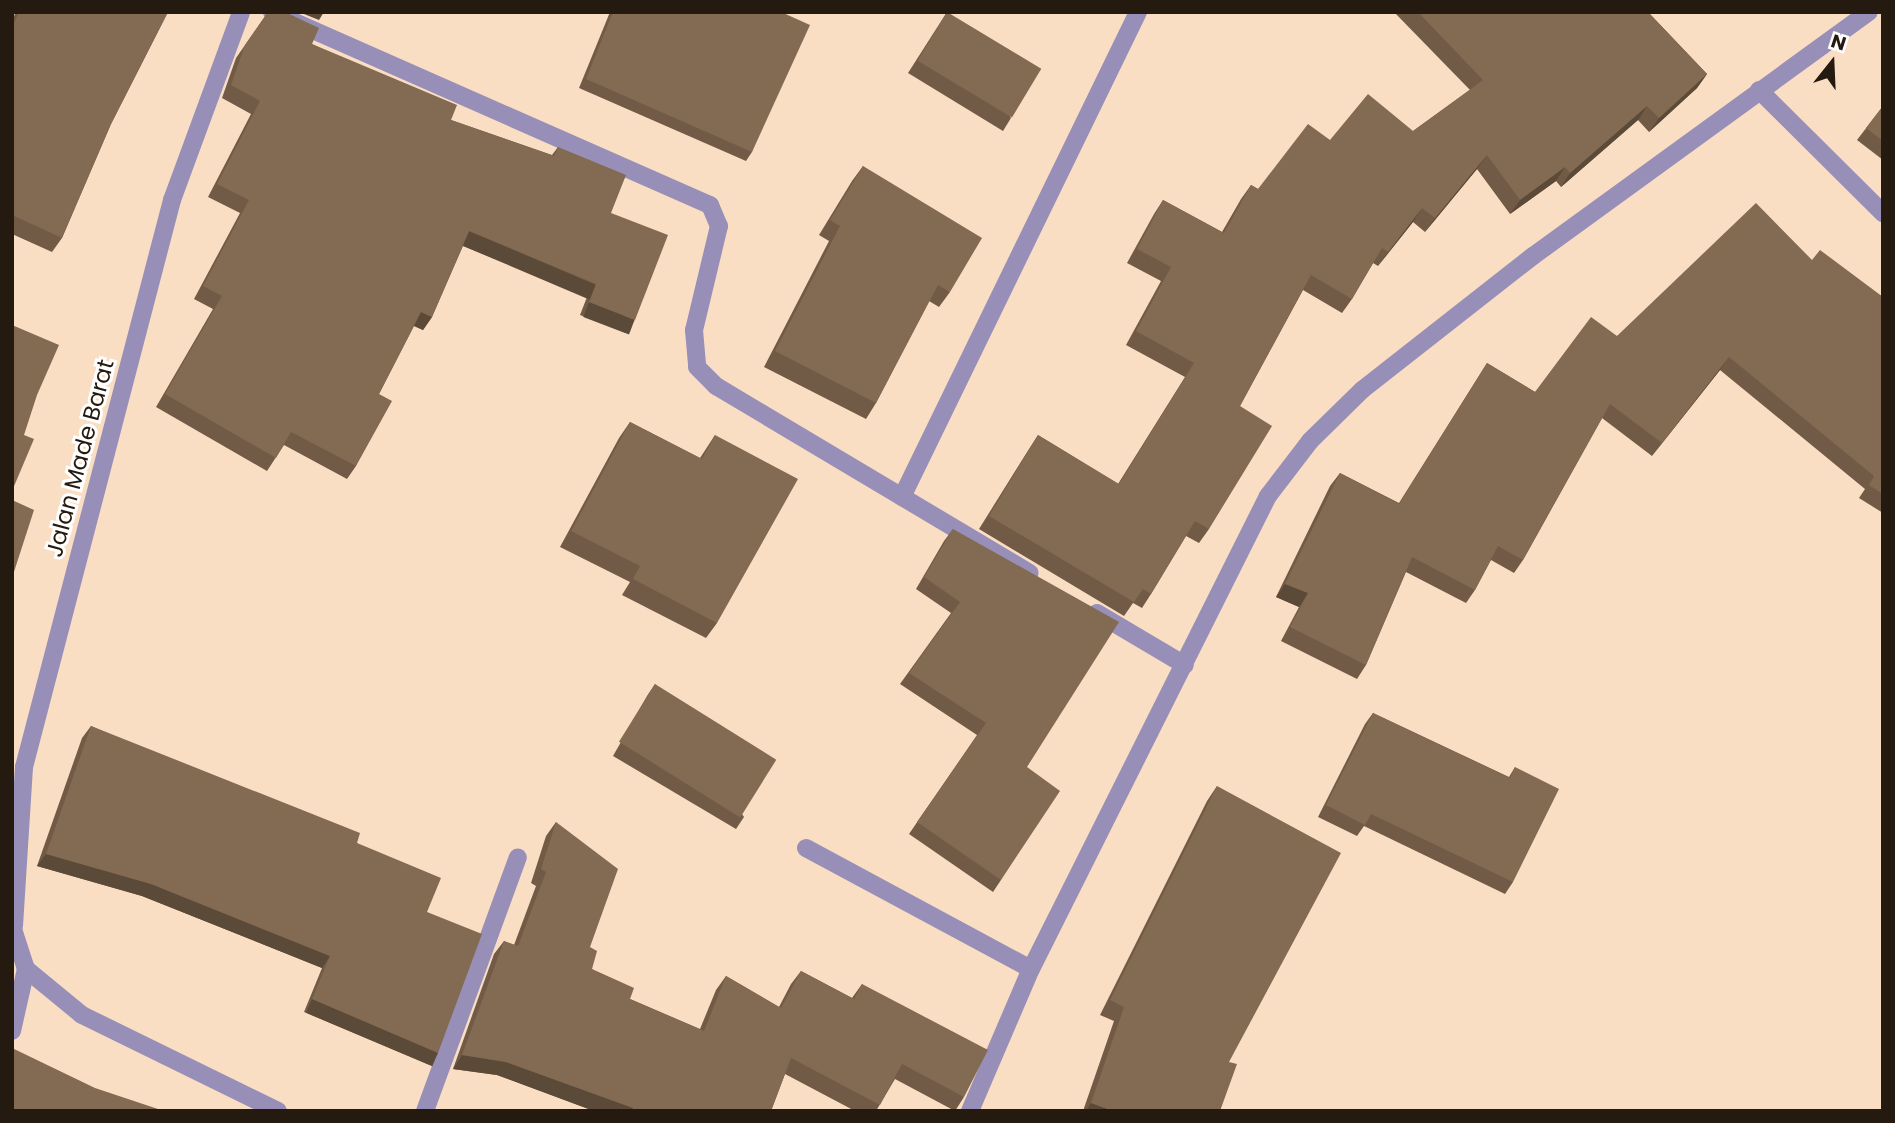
<!DOCTYPE html>
<style>
body{margin:0}
#map{position:relative;width:1895px;height:1123px;overflow:hidden;background:#fadec3;font-family:Poppins,sans-serif}
div>[style]{position:absolute}
.minor>*{height:18px;margin:-9px;padding:0 9px;transform-origin:9px;border-radius:9px;background:#988fb9}
.wall>*{inset:0;background:#715b47}
.shaded-wall>*{inset:0;background:#5c4a39;transform-origin:0 0}
.building>*{inset:0;background:#836a52;transform-origin:0 0}
span{translate:-50% -50%;white-space:nowrap;text-align:center;line-height:1.15;-webkit-text-stroke:6px #fff;paint-order:stroke}
.street-label{font-size:23px;color:#241a10}
.frame{position:absolute;inset:0;border:14px solid #241a10;pointer-events:none}
.north{position:absolute;left:1797px;top:28px;width:70px;height:70px;-webkit-text-stroke:5px #fff;paint-order:stroke;rotate:18deg;font-size:19px;font-weight:700;line-height:28px;text-align:center;color:#241a10}
.north::after{content:'';display:block;margin:auto;width:24px;height:32px;background:#241a10;clip-path:polygon(50% 0,100% 100%,50% 72%,0 100%)}
</style>
<div id="map">
<div class="minor">
<i style="left:272px;top:12px;width:479px;rotate:23.8deg"></i>
<i style="left:710px;top:205px;width:23px;rotate:67deg"></i>
<i style="left:719px;top:226px;width:107px;rotate:103.5deg"></i>
<i style="left:694px;top:330px;width:37px;rotate:85deg"></i>
<i style="left:697px;top:367px;width:27px;rotate:45deg"></i>
<i style="left:716px;top:386px;width:365px;rotate:30.8deg"></i>
<i style="left:1759px;top:90px;width:175px;rotate:44.8deg"></i>
<i style="left:902px;top:497px;width:539px;rotate:-64.05deg"></i>
<i style="left:1097px;top:613px;width:102px;rotate:30.6deg"></i>
<i style="left:806px;top:848px;width:255px;rotate:28.3deg"></i>
<i style="left:12px;top:926px;width:45px;rotate:72deg"></i>
<i style="left:26px;top:969px;width:72px;rotate:39.4deg"></i>
<i style="left:82px;top:1015px;width:218px;rotate:26.1deg"></i>
<i style="left:14px;top:926px;width:159px;rotate:-86.4deg"></i>
<i style="left:24px;top:767px;width:586px;rotate:-75.37deg"></i>
<i style="left:172px;top:200px;width:200px;rotate:-69.8deg"></i>
<i style="left:12px;top:1031px;width:64px;rotate:-77.3deg"></i>
<i style="left:425px;top:1111px;width:270px;rotate:-69.9deg"></i>
<i style="left:970px;top:1111px;width:155px;rotate:-66.8deg"></i>
<i style="left:1031px;top:969px;width:529px;rotate:-63.39deg"></i>
<i style="left:1268px;top:496px;width:69px;rotate:-52.6deg"></i>
<i style="left:1310px;top:441px;width:73px;rotate:-44.4deg"></i>
<i style="left:1362px;top:390px;width:217px;rotate:-38.1deg"></i>
<i style="left:1533px;top:256px;width:415px;rotate:-36deg"></i>
</div>
<div class="wall">
<i style="clip-path:polygon(16px 12px,168px 12px,111px 124px,62px 238px,52px 252px,12px 234px,12px 20px)"></i>
<i style="clip-path:polygon(268px 12px,312px 44px,451px 120px,552px 155px,558px 147px,611px 213px,626px 333px,580px 315px,587px 297px,463px 246px,432px 317px,423px 330px,414px 326px,379px 394px,356px 466px,347px 479px,284px 445px,267px 471px,156px 407px,213px 309px,194px 299px,240px 213px,208px 197px,251px 114px,222px 98px,236px 58px)"></i>
<i style="clip-path:polygon(610px 12px,781px 12px,752px 152px,746px 161px,579px 88px)"></i>
<i style="clip-path:polygon(947px 12px,1011px 118px,1003px 131px,908px 73px)"></i>
<i style="clip-path:polygon(1394px 12px,1648px 12px,1707px 74px,1697px 88px,1649px 132px,1638px 120px,1561px 187px,1556px 181px,1510px 214px,1477px 169px,1425px 232px,1413px 222px,1378px 266px,1373px 263px,1352px 299px,1342px 313px,1303px 290px,1240px 406px,1209px 529px,1199px 543px,1186px 536px,1151px 594px,1142px 608px,1133px 603px,1124px 616px,979px 529px,1029px 449px,1038px 435px,1118px 484px,1185px 377px,1126px 345px,1161px 281px,1127px 263px,1154px 214px,1163px 200px,1222px 232px,1241px 199px,1251px 185px,1258px 189px,1330px 140px,1413px 131px,1470px 90px)"></i>
<i style="clip-path:polygon(1883px 106px,1883px 160px,1857px 140px)"></i>
<i style="clip-path:polygon(863px 166px,950px 292px,939px 307px,929px 301px,876px 403px,866px 419px,764px 367px,829px 241px,819px 235px,852px 181px)"></i>
<i style="clip-path:polygon(1812px 260px,1883px 297px,1883px 513px,1859px 498px,1865px 489px,1720px 370px,1652px 456px,1602px 418px,1523px 560px,1514px 573px,1491px 560px,1475px 590px,1466px 603px,1406px 572px,1366px 665px,1357px 679px,1281px 641px,1299px 607px,1276px 597px,1330px 486px,1340px 473px,1399px 503px,1487px 363px,1535px 392px,1617px 336px)"></i>
<i style="clip-path:polygon(630px 422px,700px 458px,715px 435px,717px 623px,706px 638px,622px 595px,630px 582px,560px 547px,619px 438px)"></i>
<i style="clip-path:polygon(953px 529px,1027px 767px,1001px 880px,993px 892px,909px 834px,977px 735px,900px 684px,951px 613px,916px 589px,944px 541px)"></i>
<i style="clip-path:polygon(655px 684px,744px 817px,736px 829px,613px 756px,647px 696px)"></i>
<i style="clip-path:polygon(1373px 713px,1509px 777px,1515px 767px,1513px 882px,1505px 894px,1364px 826px,1357px 836px,1318px 817px,1365px 724px)"></i>
<i style="clip-path:polygon(91px 726px,357px 843px,427px 912px,438px 1053px,430px 1065px,304px 1012px,322px 968px,142px 896px,37px 866px,82px 738px)"></i>
<i style="clip-path:polygon(1217px 786px,1229px 1062px,1220px 1111px,1083px 1111px,1114px 1021px,1100px 1015px,1207px 801px)"></i>
<i style="clip-path:polygon(556px 822px,590px 947px,592px 969px,630px 999px,700px 1029px,716px 990px,726px 976px,779px 1007px,791px 984px,801px 971px,852px 998px,862px 984px,964px 1097px,955px 1111px,895px 1079px,876px 1111px,855px 1111px,785px 1074px,771px 1111px,594px 1111px,497px 1075px,453px 1069px,494px 954px,504px 941px,514px 945px,536px 886px,531px 883px,546px 836px)"></i>
</div>
<div class="shaded-wall">
<i style="clip-path:polygon(299px 12px,324px 12px,319px 20px)"></i>
<i style="clip-path:polygon(1707px 74px,1697px 88px,1649px 132px,1659px 118px)"></i>
<i style="clip-path:polygon(1647px 106px,1638px 120px,1561px 187px,1570px 173px)"></i>
<i style="clip-path:polygon(1487px 155px,1477px 169px,1425px 232px,1435px 218px)"></i>
<i style="clip-path:polygon(1565px 167px,1556px 181px,1510px 214px,1520px 200px)"></i>
<i style="clip-path:polygon(1422px 208px,1413px 222px,1378px 266px,1388px 252px)"></i>
<i style="left:469px;top:231px;width:138px;height:16px;rotate:23deg"></i>
<i style="left:589px;top:302px;width:49px;height:16px;rotate:21deg"></i>
<i style="clip-path:polygon(421px 312px,432px 317px,423px 330px,412px 325px)"></i>
<i style="clip-path:polygon(1729px 357px,1720px 370px,1652px 456px,1662px 443px)"></i>
<i style="clip-path:polygon(1285px 584px,1308px 593px,1299px 607px,1276px 597px)"></i>
<i style="clip-path:polygon(46px 854px,151px 884px,330px 956px,322px 968px,142px 896px,37px 866px)"></i>
<i style="left:312px;top:999px;width:137px;height:15px;rotate:23deg"></i>
<i style="clip-path:polygon(462px 1055px,506px 1062px,633px 1108px,631px 1111px,594px 1111px,497px 1075px,453px 1069px)"></i>
<i style="clip-path:polygon(1091px 1103px,1113px 1111px,1086px 1111px)"></i>
</div>
<div class="building">
<i style="clip-path:polygon(19px 12px,168px 12px,111px 124px,62px 238px,12px 215px,12px 28px)"></i>
<i style="clip-path:polygon(268px 12px,285px 12px,319px 28px,312px 44px,457px 105px,451px 120px,554px 156px,558px 147px,626px 175px,611px 213px,668px 235px,635px 320px,589px 302px,596px 284px,469px 231px,432px 317px,421px 312px,379px 394px,392px 401px,356px 466px,291px 432px,276px 458px,165px 394px,222px 296px,203px 286px,249px 200px,217px 184px,260px 101px,231px 85px,245px 45px)"></i>
<i style="clip-path:polygon(613px 12px,781px 12px,810px 25px,752px 152px,586px 79px)"></i>
<i style="left:947px;top:12px;width:110px;height:57px;rotate:31deg"></i>
<i style="clip-path:polygon(1418px 12px,1648px 12px,1707px 74px,1659px 118px,1647px 106px,1570px 173px,1565px 167px,1520px 200px,1487px 155px,1435px 218px,1422px 208px,1388px 252px,1382px 248px,1352px 299px,1311px 275px,1240px 406px,1272px 426px,1209px 529px,1195px 521px,1151px 594px,1143px 589px,1134px 602px,989px 516px,1038px 435px,1119px 484px,1194px 363px,1136px 331px,1171px 267px,1137px 249px,1163px 200px,1224px 233px,1251px 185px,1258px 189px,1308px 124px,1330px 140px,1368px 94px,1413px 131px,1483px 80px)"></i>
<i style="clip-path:polygon(1883px 106px,1883px 141px,1866px 128px)"></i>
<i style="clip-path:polygon(863px 166px,982px 238px,950px 292px,938px 285px,876px 403px,775px 351px,840px 226px,830px 220px)"></i>
<i style="clip-path:polygon(1756px 203px,1812px 260px,1820px 250px,1883px 297px,1883px 494px,1869px 485px,1874px 476px,1729px 357px,1662px 443px,1610px 404px,1523px 560px,1498px 546px,1475px 590px,1412px 557px,1366px 665px,1290px 627px,1308px 593px,1285px 584px,1340px 473px,1399px 504px,1487px 363px,1535px 392px,1591px 317px,1617px 336px)"></i>
<i style="clip-path:polygon(12px 325px,59px 345px,37px 395px,24px 435px,34px 439px,12px 491px)"></i>
<i style="clip-path:polygon(630px 422px,702px 459px,715px 435px,798px 479px,717px 623px,633px 579px,640px 566px,571px 531px)"></i>
<i style="clip-path:polygon(12px 500px,34px 510px,12px 578px)"></i>
<i style="clip-path:polygon(953px 529px,1119px 622px,1027px 767px,1060px 791px,1001px 880px,917px 822px,986px 723px,909px 673px,960px 602px,924px 577px)"></i>
<i style="left:655px;top:684px;width:143px;height:68px;rotate:32deg"></i>
<i style="clip-path:polygon(1373px 713px,1510px 778px,1515px 767px,1559px 789px,1513px 882px,1371px 814px,1365px 825px,1326px 805px)"></i>
<i style="clip-path:polygon(91px 726px,360px 833px,357px 843px,441px 878px,427px 912px,482px 934px,438px 1053px,312px 999px,330px 956px,151px 884px,46px 854px)"></i>
<i style="clip-path:polygon(1217px 786px,1341px 853px,1229px 1062px,1237px 1064px,1220px 1111px,1113px 1111px,1091px 1103px,1124px 1007px,1110px 1000px)"></i>
<i style="clip-path:polygon(556px 822px,618px 869px,590px 947px,597px 951px,592px 969px,634px 988px,630px 999px,704px 1031px,726px 976px,781px 1008px,801px 971px,854px 999px,862px 984px,988px 1050px,964px 1097px,902px 1064px,880px 1105px,791px 1058px,771px 1111px,632px 1111px,633px 1108px,506px 1062px,462px 1055px,504px 941px,518px 946px,546px 872px,541px 869px)"></i>
<i style="clip-path:polygon(12px 1048px,95px 1088px,164px 1111px,12px 1111px)"></i>
</div>
<div class="street-label">
<span style="left:80px;top:458px;rotate:-75deg">Jalan Made Barat</span>
</div>
<div class="frame"></div>
<div class="north">N</div>
</div>
